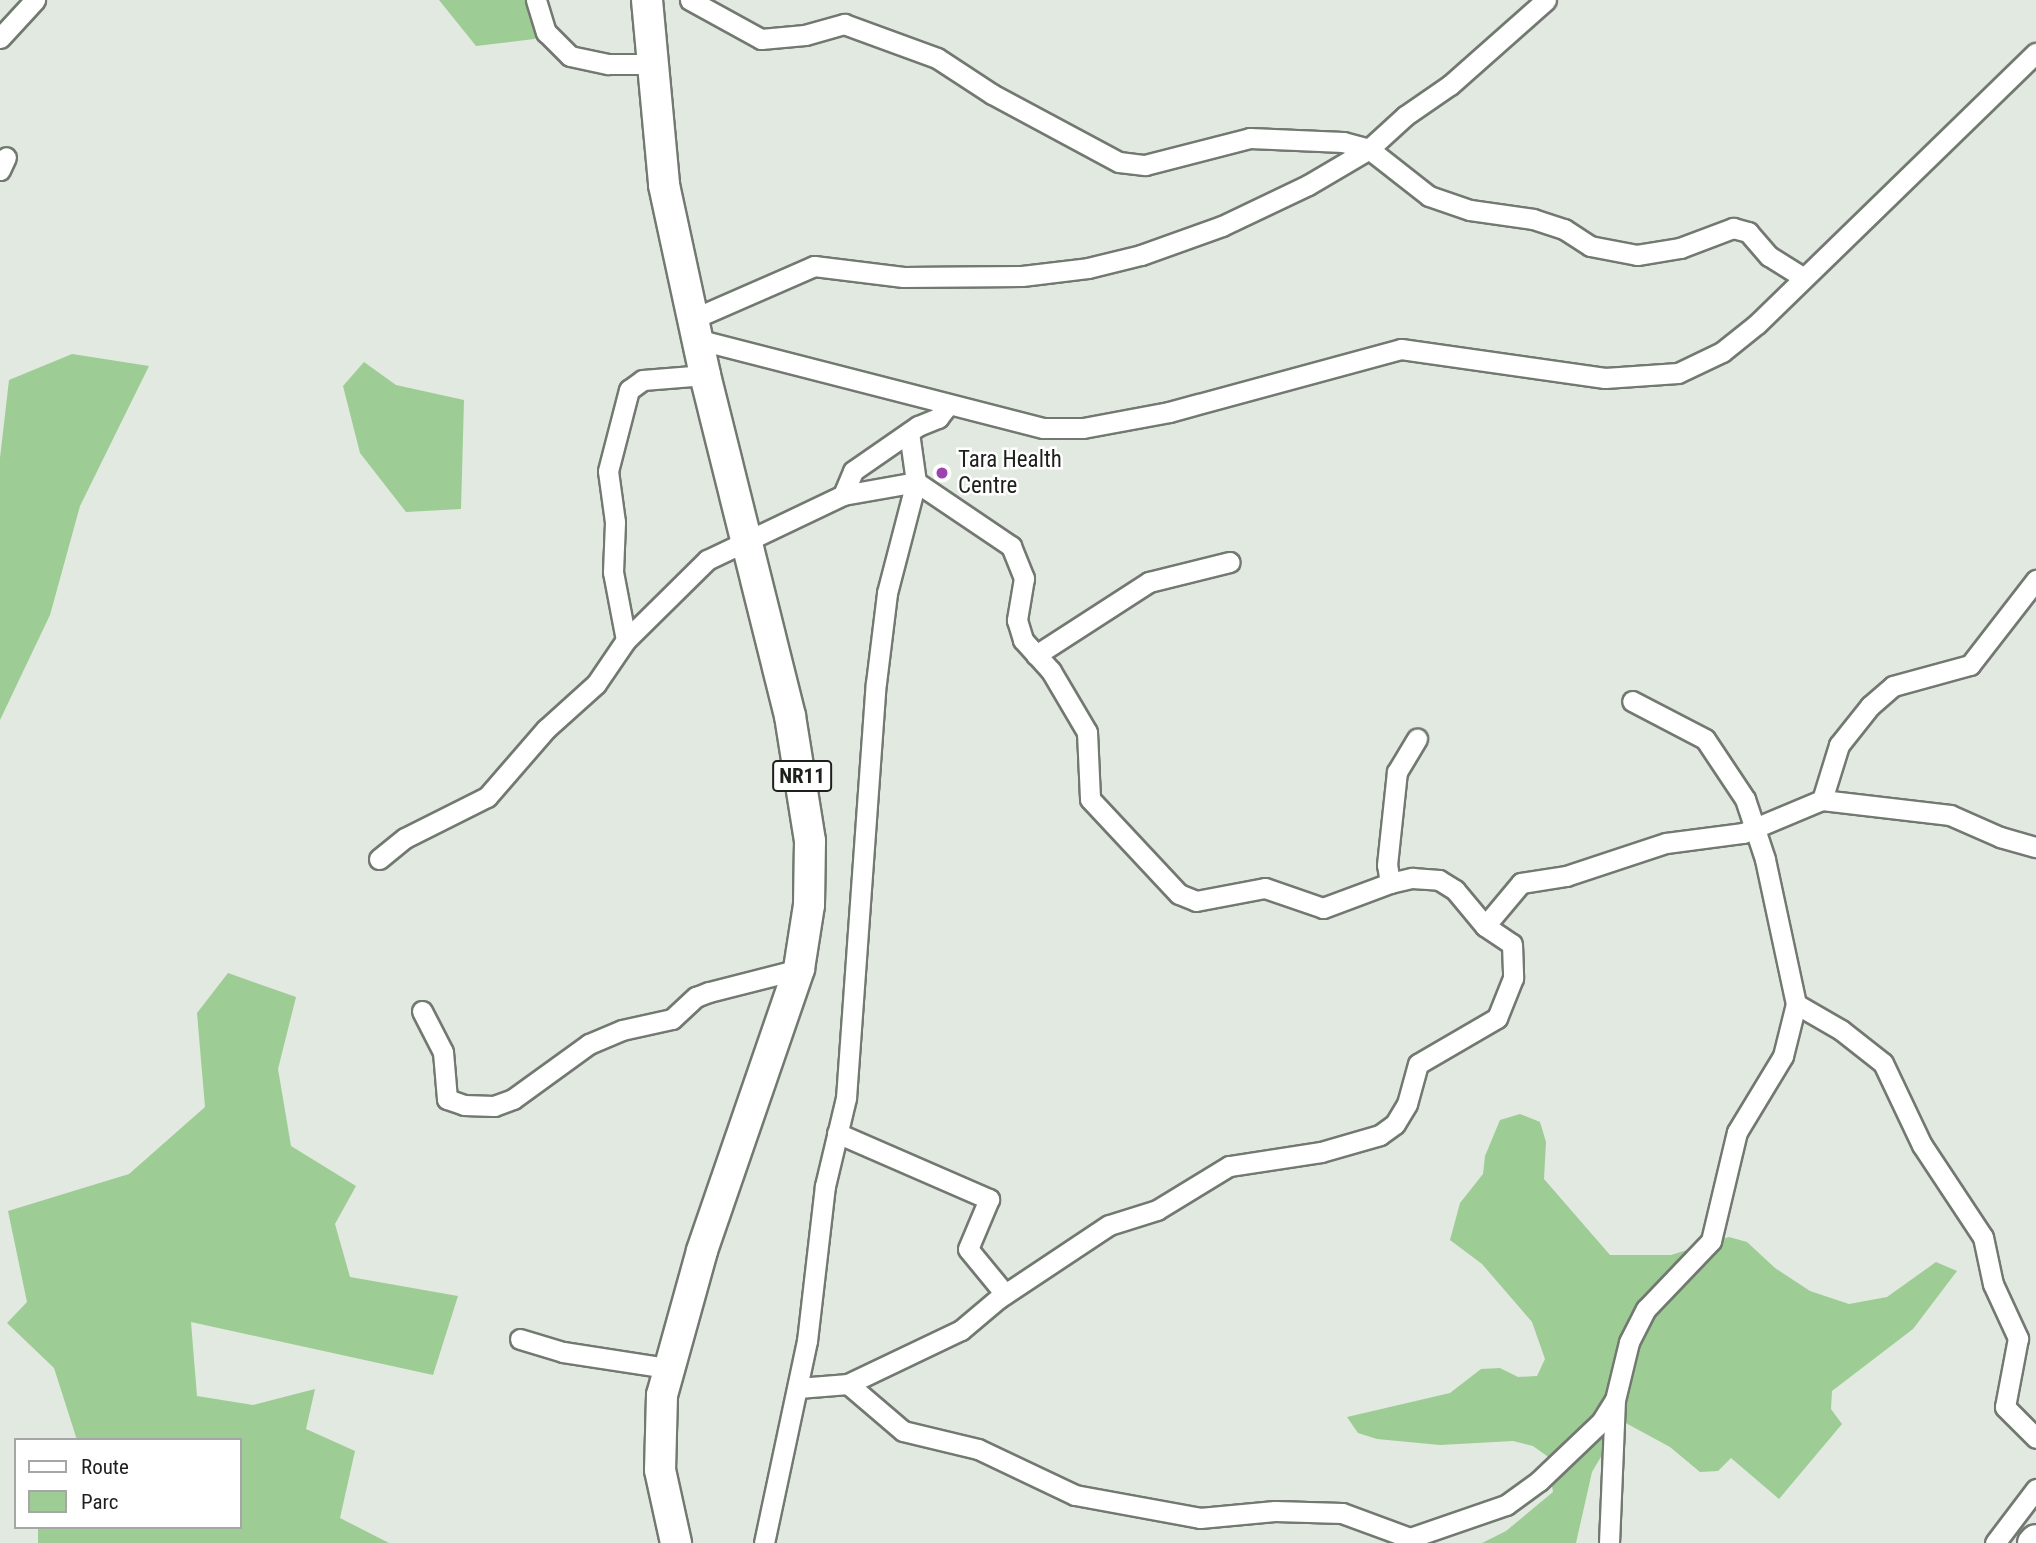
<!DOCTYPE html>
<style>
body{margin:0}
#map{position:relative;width:2036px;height:1543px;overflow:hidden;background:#e2e9e0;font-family:"Roboto Condensed",sans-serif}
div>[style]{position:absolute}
.green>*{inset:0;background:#9dcc94}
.roads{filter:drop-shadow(2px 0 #727971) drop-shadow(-2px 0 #727971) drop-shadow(0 2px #727971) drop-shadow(0 -2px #727971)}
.minor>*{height:19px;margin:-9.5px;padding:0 9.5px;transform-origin:9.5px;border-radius:9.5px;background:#fff}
.highway>*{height:30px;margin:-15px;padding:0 15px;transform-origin:15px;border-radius:15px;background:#fff}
.dots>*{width:19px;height:19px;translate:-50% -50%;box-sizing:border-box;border:4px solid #fff;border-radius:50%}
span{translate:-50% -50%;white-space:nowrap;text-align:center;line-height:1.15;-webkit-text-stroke:5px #fff;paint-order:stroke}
.shield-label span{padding:2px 5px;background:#fff;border:2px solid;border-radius:5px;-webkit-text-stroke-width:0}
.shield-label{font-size:21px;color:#1e201d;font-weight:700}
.poi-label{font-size:23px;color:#1e201d}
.left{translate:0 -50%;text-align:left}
.legend{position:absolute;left:14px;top:1438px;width:228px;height:91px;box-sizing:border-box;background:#fff;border:2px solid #a5a6a5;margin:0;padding:9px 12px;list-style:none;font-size:21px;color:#1e201d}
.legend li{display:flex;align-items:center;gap:14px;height:35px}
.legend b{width:35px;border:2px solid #a5a6a5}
</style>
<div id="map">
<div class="green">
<i style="clip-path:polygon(439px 0,536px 0,546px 32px,534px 39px,476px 46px)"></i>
<i style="clip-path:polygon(72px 354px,149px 366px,80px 506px,50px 615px,0 720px,0 458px,9px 380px)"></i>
<i style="clip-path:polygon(364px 362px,396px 385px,464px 400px,461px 509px,406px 512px,360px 453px,343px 386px)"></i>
<i style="clip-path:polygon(228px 973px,296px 997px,278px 1069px,291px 1146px,356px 1186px,335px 1224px,350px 1277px,458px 1296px,433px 1375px,191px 1322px,197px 1396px,253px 1405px,315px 1389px,306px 1429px,355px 1451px,340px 1518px,389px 1543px,38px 1543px,38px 1527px,240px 1527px,240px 1440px,77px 1440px,54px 1368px,7px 1323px,27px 1302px,8px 1211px,129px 1174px,205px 1107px,197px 1013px)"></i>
<i style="clip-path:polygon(1520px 1114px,1540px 1122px,1546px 1142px,1544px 1179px,1610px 1255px,1671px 1255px,1729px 1237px,1747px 1242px,1775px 1268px,1810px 1291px,1849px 1304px,1887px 1297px,1936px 1262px,1957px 1271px,1913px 1329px,1832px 1391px,1831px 1409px,1842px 1424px,1779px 1499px,1731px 1458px,1718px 1471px,1700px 1472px,1670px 1447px,1622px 1421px,1592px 1472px,1576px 1543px,1482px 1543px,1506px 1531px,1553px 1492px,1547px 1456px,1533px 1446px,1513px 1441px,1440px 1445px,1377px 1439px,1358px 1433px,1347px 1417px,1450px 1393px,1481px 1369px,1500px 1368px,1518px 1377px,1537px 1376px,1545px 1359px,1532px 1322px,1482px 1264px,1450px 1240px,1460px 1203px,1483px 1174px,1485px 1156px,1500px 1120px)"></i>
</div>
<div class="roads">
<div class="minor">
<i style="left:536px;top:0;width:34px;rotate:73deg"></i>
<i style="left:546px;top:32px;width:34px;rotate:45deg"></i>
<i style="left:570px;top:56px;width:39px;rotate:12deg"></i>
<i style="left:608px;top:64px;width:45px"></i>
<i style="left:690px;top:0;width:81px;rotate:28.8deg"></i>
<i style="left:761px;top:39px;width:44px;rotate:-5.2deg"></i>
<i style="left:805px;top:35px;width:41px;rotate:-15.8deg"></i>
<i style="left:844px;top:24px;width:99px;rotate:20.1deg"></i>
<i style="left:937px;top:58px;width:66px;rotate:33.2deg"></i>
<i style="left:992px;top:94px;width:144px;rotate:28.2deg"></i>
<i style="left:1119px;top:162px;width:26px;rotate:7deg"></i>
<i style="left:1145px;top:165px;width:108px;rotate:-14.4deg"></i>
<i style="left:1250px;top:138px;width:93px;rotate:2.5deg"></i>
<i style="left:1343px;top:142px;width:27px;rotate:15deg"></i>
<i style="left:1369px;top:149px;width:76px;rotate:38.1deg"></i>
<i style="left:1429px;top:196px;width:43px;rotate:18.9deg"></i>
<i style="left:1470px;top:210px;width:64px;rotate:8.1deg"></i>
<i style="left:1533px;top:219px;width:33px;rotate:18deg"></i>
<i style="left:1564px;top:229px;width:31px;rotate:33deg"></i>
<i style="left:1590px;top:246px;width:48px;rotate:10.8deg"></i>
<i style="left:1637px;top:255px;width:44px;rotate:-9.2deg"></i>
<i style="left:1680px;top:248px;width:57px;rotate:-20.7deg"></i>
<i style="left:1733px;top:228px;width:16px;rotate:15deg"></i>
<i style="left:1748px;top:232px;width:32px;rotate:49deg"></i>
<i style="left:1769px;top:256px;width:40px;rotate:32deg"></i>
<i style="left:0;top:38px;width:52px;rotate:-47.4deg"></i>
<i style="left:0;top:170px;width:14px;rotate:-65deg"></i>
<i style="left:695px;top:318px;width:130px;rotate:-23.6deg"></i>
<i style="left:814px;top:266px;width:90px;rotate:7deg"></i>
<i style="left:903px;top:277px;width:119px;rotate:-0.5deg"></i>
<i style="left:1022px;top:276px;width:66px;rotate:-6.9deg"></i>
<i style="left:1088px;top:268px;width:55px;rotate:-13.8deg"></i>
<i style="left:1141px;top:255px;width:86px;rotate:-19.7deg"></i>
<i style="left:1222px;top:226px;width:95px;rotate:-25.5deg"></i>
<i style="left:1308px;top:185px;width:71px;rotate:-30.5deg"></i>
<i style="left:1369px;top:149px;width:49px;rotate:-42.5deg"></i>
<i style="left:1405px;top:116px;width:55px;rotate:-34.6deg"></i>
<i style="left:1450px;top:85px;width:128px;rotate:-41.5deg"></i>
<i style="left:700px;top:340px;width:354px;rotate:14.4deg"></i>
<i style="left:1043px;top:428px;width:40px"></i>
<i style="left:1083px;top:428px;width:87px;rotate:-10.5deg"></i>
<i style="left:1169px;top:412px;width:240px;rotate:-15.2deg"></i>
<i style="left:1401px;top:349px;width:206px;rotate:8.1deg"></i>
<i style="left:1605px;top:378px;width:73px;rotate:-3.9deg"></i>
<i style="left:1678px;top:373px;width:49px;rotate:-25.5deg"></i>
<i style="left:1722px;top:352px;width:45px;rotate:-38.7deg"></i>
<i style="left:1757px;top:324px;width:389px;rotate:-44.2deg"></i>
<i style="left:843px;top:495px;width:26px;rotate:-67deg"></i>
<i style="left:853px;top:471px;width:79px;rotate:-34.7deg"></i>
<i style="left:918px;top:426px;width:22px;rotate:-22deg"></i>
<i style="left:938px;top:418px;width:16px;rotate:-52deg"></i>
<i style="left:626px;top:640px;width:69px;rotate:-100.8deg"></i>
<i style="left:613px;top:572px;width:50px;rotate:-87.7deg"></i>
<i style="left:615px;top:522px;width:51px;rotate:-97.8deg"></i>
<i style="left:608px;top:471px;width:84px;rotate:-75.5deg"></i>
<i style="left:629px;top:390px;width:17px;rotate:-36deg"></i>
<i style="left:643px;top:380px;width:62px;rotate:-4.6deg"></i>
<i style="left:1036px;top:655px;width:135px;rotate:-32.9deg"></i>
<i style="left:1149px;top:582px;width:83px;rotate:-13.9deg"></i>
<i style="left:1822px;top:800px;width:129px;rotate:6.7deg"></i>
<i style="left:1950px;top:815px;width:55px;rotate:23.7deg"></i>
<i style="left:2000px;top:837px;width:37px;rotate:16deg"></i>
<i style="left:379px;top:859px;width:33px;rotate:-39deg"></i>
<i style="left:405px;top:838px;width:92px;rotate:-26.6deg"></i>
<i style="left:487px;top:797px;width:90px;rotate:-49.1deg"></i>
<i style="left:546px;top:729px;width:67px;rotate:-42deg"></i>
<i style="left:596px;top:684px;width:53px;rotate:-55.7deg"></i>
<i style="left:626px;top:640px;width:114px;rotate:-44.6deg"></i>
<i style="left:707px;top:560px;width:151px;rotate:-25.5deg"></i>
<i style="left:843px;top:495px;width:74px;rotate:-10.1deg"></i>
<i style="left:916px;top:482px;width:115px;rotate:34deg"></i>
<i style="left:1011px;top:546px;width:35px;rotate:68deg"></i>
<i style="left:1024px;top:578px;width:43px;rotate:99.5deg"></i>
<i style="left:1017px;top:620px;width:21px;rotate:73deg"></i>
<i style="left:1023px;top:640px;width:42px;rotate:47.9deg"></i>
<i style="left:1051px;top:671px;width:71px;rotate:59.5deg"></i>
<i style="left:1087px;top:732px;width:67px;rotate:87.4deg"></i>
<i style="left:1090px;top:799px;width:130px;rotate:46.9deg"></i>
<i style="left:1179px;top:894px;width:18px;rotate:22deg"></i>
<i style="left:1196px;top:901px;width:70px;rotate:-10.7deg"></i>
<i style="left:1265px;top:888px;width:61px;rotate:19deg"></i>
<i style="left:1323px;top:908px;width:72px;rotate:-20.5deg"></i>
<i style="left:1390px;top:883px;width:23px;rotate:-13deg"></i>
<i style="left:1412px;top:878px;width:27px;rotate:4deg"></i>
<i style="left:1439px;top:880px;width:19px;rotate:32deg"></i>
<i style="left:1455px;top:890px;width:47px;rotate:50.2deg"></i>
<i style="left:1485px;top:926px;width:32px;rotate:34deg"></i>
<i style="left:1512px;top:944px;width:34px;rotate:88deg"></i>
<i style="left:1513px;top:978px;width:43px;rotate:111.8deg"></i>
<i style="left:1497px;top:1018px;width:91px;rotate:149.8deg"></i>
<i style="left:1418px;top:1064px;width:41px;rotate:105.4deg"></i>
<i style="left:1407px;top:1104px;width:23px;rotate:121deg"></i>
<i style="left:1395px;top:1124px;width:19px;rotate:144deg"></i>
<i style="left:1380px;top:1135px;width:61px;rotate:163.9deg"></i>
<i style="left:1321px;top:1152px;width:93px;rotate:171.3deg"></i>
<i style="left:1229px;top:1166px;width:84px;rotate:148.6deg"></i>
<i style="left:1157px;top:1210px;width:50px;rotate:162.6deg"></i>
<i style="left:1109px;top:1225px;width:132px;rotate:146.4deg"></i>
<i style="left:999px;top:1298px;width:50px;rotate:139.9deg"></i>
<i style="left:961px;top:1330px;width:125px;rotate:154.5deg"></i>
<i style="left:848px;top:1384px;width:50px;rotate:175.4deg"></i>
<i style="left:1390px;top:883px;width:18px;rotate:-99deg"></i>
<i style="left:1387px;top:865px;width:94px;rotate:-83.9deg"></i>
<i style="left:1397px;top:772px;width:39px;rotate:-59deg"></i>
<i style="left:1485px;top:926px;width:56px;rotate:-50.1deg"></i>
<i style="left:1521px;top:883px;width:46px;rotate:-8.8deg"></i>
<i style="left:1566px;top:876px;width:105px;rotate:-18.3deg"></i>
<i style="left:1666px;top:843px;width:78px;rotate:-7.4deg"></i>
<i style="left:1743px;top:833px;width:86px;rotate:-22.7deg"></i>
<i style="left:1822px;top:800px;width:58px;rotate:-72.8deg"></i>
<i style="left:1839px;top:745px;width:50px;rotate:-51.5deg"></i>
<i style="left:1870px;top:706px;width:30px;rotate:-41deg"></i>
<i style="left:1893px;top:686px;width:80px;rotate:-15.3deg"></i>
<i style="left:1970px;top:665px;width:108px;rotate:-52.2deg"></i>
<i style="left:1796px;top:1004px;width:52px;rotate:30deg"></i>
<i style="left:1841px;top:1030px;width:53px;rotate:38.2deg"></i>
<i style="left:1883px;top:1063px;width:91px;rotate:64.6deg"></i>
<i style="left:1922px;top:1145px;width:110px;rotate:56.5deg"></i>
<i style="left:1983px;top:1237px;width:48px;rotate:78deg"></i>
<i style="left:1993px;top:1284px;width:60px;rotate:65.2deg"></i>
<i style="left:2018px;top:1338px;width:70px;rotate:100.7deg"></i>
<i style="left:2005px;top:1407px;width:44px;rotate:45deg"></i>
<i style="left:422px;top:1011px;width:46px;rotate:62.9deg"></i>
<i style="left:443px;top:1052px;width:47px;rotate:85.1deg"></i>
<i style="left:447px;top:1099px;width:18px;rotate:19deg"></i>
<i style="left:464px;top:1105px;width:30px;rotate:2deg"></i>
<i style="left:494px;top:1106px;width:20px;rotate:-20deg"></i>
<i style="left:513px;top:1099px;width:94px;rotate:-35.9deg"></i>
<i style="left:589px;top:1044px;width:36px;rotate:-23deg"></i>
<i style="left:622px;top:1030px;width:51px;rotate:-12.4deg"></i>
<i style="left:672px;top:1019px;width:33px;rotate:-43deg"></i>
<i style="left:696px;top:997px;width:14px;rotate:-21deg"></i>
<i style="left:709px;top:992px;width:93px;rotate:-14.3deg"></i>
<i style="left:837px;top:1133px;width:166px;rotate:23.5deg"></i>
<i style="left:989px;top:1199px;width:54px;rotate:112.8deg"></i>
<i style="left:968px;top:1249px;width:58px;rotate:50.6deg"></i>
<i style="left:520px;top:1339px;width:45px;rotate:16.8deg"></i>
<i style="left:563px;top:1352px;width:106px;rotate:8.7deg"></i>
<i style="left:848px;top:1384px;width:72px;rotate:40.5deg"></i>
<i style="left:903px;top:1431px;width:77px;rotate:13.5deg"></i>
<i style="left:978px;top:1449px;width:107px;rotate:25.4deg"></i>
<i style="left:1075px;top:1495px;width:127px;rotate:10.4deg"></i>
<i style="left:1200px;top:1518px;width:75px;rotate:-5.3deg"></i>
<i style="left:1275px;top:1511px;width:67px;rotate:1.7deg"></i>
<i style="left:1342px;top:1513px;width:72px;rotate:20.2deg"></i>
<i style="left:1410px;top:1538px;width:102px;rotate:-19deg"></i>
<i style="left:1506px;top:1505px;width:41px;rotate:-36deg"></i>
<i style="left:1539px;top:1481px;width:86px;rotate:-43.6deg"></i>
<i style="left:1601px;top:1422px;width:25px;rotate:-58deg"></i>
<i style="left:764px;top:1543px;width:207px;rotate:-78deg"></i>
<i style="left:807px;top:1341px;width:156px;rotate:-83.4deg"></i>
<i style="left:825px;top:1186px;width:90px;rotate:-76.6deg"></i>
<i style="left:846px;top:1098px;width:416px;rotate:-85.9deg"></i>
<i style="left:876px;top:683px;width:91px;rotate:-83deg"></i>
<i style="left:887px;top:593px;width:115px;rotate:-75.4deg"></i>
<i style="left:916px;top:482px;width:50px;rotate:-98deg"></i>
<i style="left:1609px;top:1543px;width:143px;rotate:-87.6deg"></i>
<i style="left:1615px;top:1400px;width:60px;rotate:-76.4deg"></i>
<i style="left:1629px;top:1342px;width:37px;rotate:-63deg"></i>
<i style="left:1646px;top:1309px;width:94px;rotate:-46.3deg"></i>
<i style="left:1711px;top:1241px;width:112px;rotate:-76.6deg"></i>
<i style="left:1737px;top:1132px;width:89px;rotate:-58.8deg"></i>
<i style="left:1783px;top:1056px;width:54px;rotate:-76deg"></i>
<i style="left:1796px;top:1004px;width:148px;rotate:-102.1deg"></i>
<i style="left:1765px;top:859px;width:63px;rotate:-108.4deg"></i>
<i style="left:1745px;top:799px;width:72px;rotate:-123.7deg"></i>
<i style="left:1705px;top:739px;width:82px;rotate:-152.5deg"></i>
<i style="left:1995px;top:1543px;width:68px;rotate:-52.8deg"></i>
</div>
<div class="highway">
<i style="left:647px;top:0;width:186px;rotate:84.7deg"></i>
<i style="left:664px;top:185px;width:194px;rotate:77.8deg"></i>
<i style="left:705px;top:375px;width:351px;rotate:76deg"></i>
<i style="left:790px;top:716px;width:127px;rotate:80.9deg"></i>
<i style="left:810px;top:841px;width:64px;rotate:90.9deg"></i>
<i style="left:809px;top:905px;width:65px;rotate:98.9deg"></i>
<i style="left:799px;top:969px;width:298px;rotate:109deg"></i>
<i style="left:702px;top:1251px;width:149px;rotate:105.5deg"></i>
<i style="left:662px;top:1395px;width:75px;rotate:91.5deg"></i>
<i style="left:660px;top:1470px;width:75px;rotate:77.6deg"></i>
<i style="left:2033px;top:1543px;width:4px;rotate:-45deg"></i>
</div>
</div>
<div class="dots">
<i style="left:942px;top:473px;background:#9c43af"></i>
</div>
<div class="shield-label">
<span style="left:802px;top:776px">NR11</span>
</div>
<div class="poi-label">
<span class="left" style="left:958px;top:473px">Tara Health<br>Centre</span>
</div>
<ul class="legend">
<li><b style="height:9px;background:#fff"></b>Route</li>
<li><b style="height:19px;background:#9dcc94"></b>Parc</li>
</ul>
</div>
